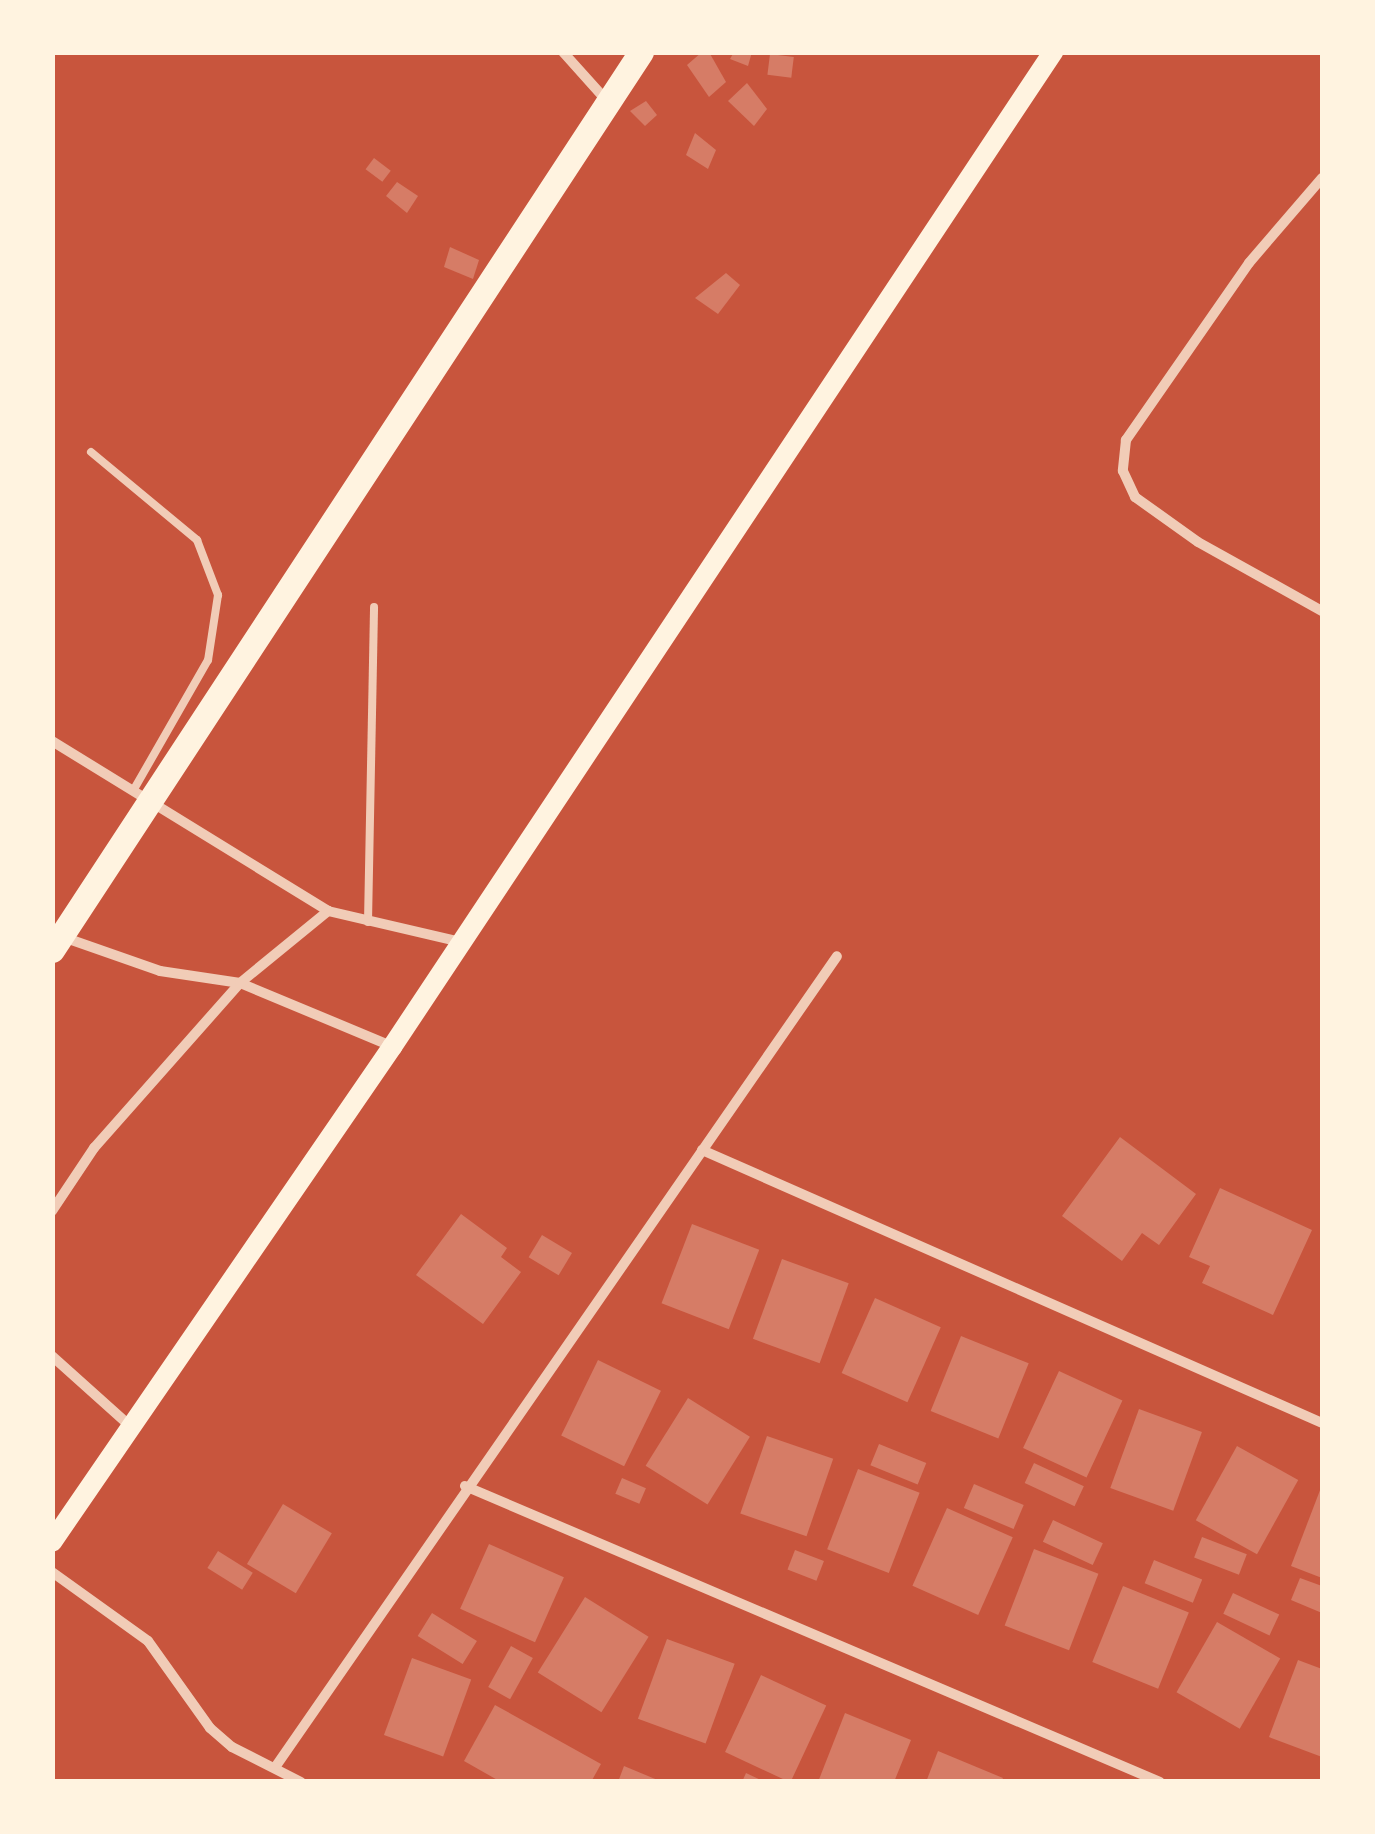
<!DOCTYPE html>
<style>
body{margin:0}
#map{position:relative;width:1375px;height:1834px;overflow:hidden;background:#c8553d;font-family:"Noto Serif",serif}
div>[style]{position:absolute}
.building>*{inset:0;background:#d67c66;transform-origin:0 0}
.service>*{height:8px;margin:-4px;padding:0 4px;transform-origin:4px;border-radius:4px;background:#f1ccb7}
.minor>*{height:10px;margin:-5px;padding:0 5px;transform-origin:5px;border-radius:5px;background:#f1ccb7}
.secondary>*{height:20px;margin:-10px;padding:0 10px;transform-origin:10px;border-radius:10px;background:#fff3e0}
.primary>*{height:25px;margin:-12.5px;padding:0 12.5px;transform-origin:12.5px;border-radius:12.5px;background:#fff3e0}
span{translate:-50% -50%;white-space:nowrap;text-align:center;line-height:1.15;-webkit-text-stroke:8px #fff3e0;paint-order:stroke}
.frame{position:absolute;inset:0;border:55px solid #fff3e0;pointer-events:none}
</style>
<div id="map">
<div class="building">
<i style="clip-path:polygon(702px 52px,709px 52px,726px 82px,709px 97px,687px 65px)"></i>
<i style="clip-path:polygon(734px 52px,752px 52px,748px 66px,730px 59px)"></i>
<i style="left:770px;top:54px;width:24px;height:21px;rotate:7deg"></i>
<i style="clip-path:polygon(747px 83px,767px 109px,754px 126px,728px 101px)"></i>
<i style="clip-path:polygon(646px 101px,657px 115px,645px 126px,630px 111px)"></i>
<i style="clip-path:polygon(695px 133px,716px 150px,708px 169px,686px 155px)"></i>
<i style="left:374px;top:158px;width:21px;height:14px;rotate:37deg"></i>
<i style="clip-path:polygon(397px 182px,418px 196px,407px 213px,386px 196px)"></i>
<i style="clip-path:polygon(450px 247px,479px 260px,473px 279px,444px 267px)"></i>
<i style="clip-path:polygon(726px 273px,740px 285px,718px 314px,695px 298px)"></i>
<i style="clip-path:polygon(1120px 1137px,1196px 1194px,1159px 1245px,1142px 1233px,1122px 1261px,1062px 1216px)"></i>
<i style="clip-path:polygon(1220px 1188px,1312px 1230px,1273px 1315px,1202px 1283px,1210px 1266px,1189px 1257px)"></i>
<i style="clip-path:polygon(461px 1214px,507px 1248px,501px 1257px,521px 1272px,483px 1324px,416px 1275px)"></i>
<i style="left:692px;top:1224px;width:72px;height:85px;rotate:21deg"></i>
<i style="left:542px;top:1235px;width:35px;height:26px;rotate:31deg"></i>
<i style="left:782px;top:1259px;width:71px;height:85px;rotate:20deg"></i>
<i style="left:875px;top:1298px;width:72px;height:82px;rotate:24deg"></i>
<i style="left:961px;top:1336px;width:73px;height:81px;rotate:22deg"></i>
<i style="left:598px;top:1360px;width:70px;height:84px;rotate:26deg"></i>
<i style="left:1059px;top:1371px;width:70px;height:85px;rotate:25deg"></i>
<i style="left:688px;top:1398px;width:73px;height:80px;rotate:32deg"></i>
<i style="left:1139px;top:1409px;width:67px;height:84px;rotate:20deg"></i>
<i style="left:767px;top:1436px;width:70px;height:82px;rotate:19deg"></i>
<i style="left:879px;top:1444px;width:51px;height:23px;rotate:22deg"></i>
<i style="left:1237px;top:1446px;width:70px;height:85px;rotate:29deg"></i>
<i style="left:1034px;top:1463px;width:55px;height:22px;rotate:25deg"></i>
<i style="left:858px;top:1469px;width:66px;height:86px;rotate:21deg"></i>
<i style="left:622px;top:1478px;width:26px;height:17px;rotate:23deg"></i>
<i style="left:974px;top:1484px;width:54px;height:26px;rotate:23deg"></i>
<i style="clip-path:polygon(1322px 1485px,1322px 1578px,1291px 1566px)"></i>
<i style="left:283px;top:1504px;width:57px;height:70px;rotate:31deg"></i>
<i style="left:947px;top:1508px;width:72px;height:85px;rotate:24deg"></i>
<i style="left:1053px;top:1520px;width:55px;height:24px;rotate:25deg"></i>
<i style="left:1202px;top:1537px;width:48px;height:22px;rotate:21deg"></i>
<i style="left:489px;top:1544px;width:82px;height:71px;rotate:24deg"></i>
<i style="left:1034px;top:1549px;width:69px;height:82px;rotate:21deg"></i>
<i style="left:795px;top:1550px;width:31px;height:21px;rotate:21deg"></i>
<i style="left:218px;top:1551px;width:41px;height:20px;rotate:32deg"></i>
<i style="left:1154px;top:1560px;width:52px;height:25px;rotate:22deg"></i>
<i style="clip-path:polygon(1300px 1578px,1322px 1586px,1322px 1613px,1291px 1600px)"></i>
<i style="left:1123px;top:1586px;width:71px;height:82px;rotate:22deg"></i>
<i style="left:1233px;top:1593px;width:51px;height:23px;rotate:25deg"></i>
<i style="left:585px;top:1597px;width:75px;height:89px;rotate:32deg"></i>
<i style="left:432px;top:1613px;width:53px;height:27px;rotate:32deg"></i>
<i style="left:1217px;top:1622px;width:73px;height:81px;rotate:30deg"></i>
<i style="left:667px;top:1639px;width:72px;height:85px;rotate:20deg"></i>
<i style="left:511px;top:1646px;width:25px;height:47px;rotate:29deg"></i>
<i style="left:412px;top:1658px;width:63px;height:82px;rotate:20deg"></i>
<i style="clip-path:polygon(1298px 1660px,1322px 1669px,1322px 1757px,1269px 1737px)"></i>
<i style="left:761px;top:1675px;width:72px;height:85px;rotate:25deg"></i>
<i style="clip-path:polygon(495px 1705px,601px 1764px,591px 1782px,501px 1782px,464px 1761px)"></i>
<i style="clip-path:polygon(845px 1713px,911px 1740px,894px 1782px,818px 1782px)"></i>
<i style="clip-path:polygon(938px 1751px,1003px 1778px,1001px 1782px,926px 1782px)"></i>
<i style="clip-path:polygon(624px 1766px,660px 1781px,660px 1782px,618px 1782px)"></i>
<i style="clip-path:polygon(746px 1773px,765px 1782px,742px 1782px)"></i>
</div>
<div class="service">
<i style="left:91px;top:452px;width:138px;rotate:39.7deg"></i>
<i style="left:197px;top:540px;width:59px;rotate:69.1deg"></i>
<i style="left:218px;top:595px;width:66px;rotate:98.7deg"></i>
<i style="left:208px;top:660px;width:151px;rotate:119.8deg"></i>
<i style="left:368px;top:922px;width:315px;rotate:-88.9deg"></i>
</div>
<div class="minor">
<i style="left:563px;top:52px;width:66px;rotate:48.1deg"></i>
<i style="left:1322px;top:178px;width:112px;rotate:130.7deg"></i>
<i style="left:1249px;top:263px;width:216px;rotate:124.8deg"></i>
<i style="left:1126px;top:440px;width:31px;rotate:96deg"></i>
<i style="left:1123px;top:471px;width:29px;rotate:65deg"></i>
<i style="left:1135px;top:497px;width:77px;rotate:35.5deg"></i>
<i style="left:1198px;top:542px;width:142px;rotate:29.1deg"></i>
<i style="left:52px;top:741px;width:324px;rotate:31.6deg"></i>
<i style="left:328px;top:911px;width:137px;rotate:13.1deg"></i>
<i style="left:63px;top:937px;width:103px;rotate:19.3deg"></i>
<i style="left:160px;top:971px;width:81px;rotate:8.5deg"></i>
<i style="left:240px;top:983px;width:164px;rotate:22.6deg"></i>
<i style="left:702px;top:1150px;width:677px;rotate:23.76deg"></i>
<i style="left:52px;top:1211px;width:76px;rotate:-56.3deg"></i>
<i style="left:94px;top:1148px;width:220px;rotate:-48.5deg"></i>
<i style="left:240px;top:983px;width:114px;rotate:-39.3deg"></i>
<i style="left:52px;top:1356px;width:106px;rotate:41.9deg"></i>
<i style="left:465px;top:1486px;width:755px;rotate:23.07deg"></i>
<i style="left:52px;top:1572px;width:118px;rotate:35.7deg"></i>
<i style="left:148px;top:1641px;width:107px;rotate:54.5deg"></i>
<i style="left:210px;top:1728px;width:29px;rotate:41deg"></i>
<i style="left:232px;top:1747px;width:77px;rotate:26.9deg"></i>
<i style="left:276px;top:1766px;width:985px;rotate:-55.29deg"></i>
</div>
<div class="secondary">
<i style="left:52px;top:1542px;width:601px;rotate:-55.52deg"></i>
<i style="left:392px;top:1047px;width:1195px;rotate:-56.4deg"></i>
</div>
<div class="primary">
<i style="left:52px;top:950px;width:1074px;rotate:-56.74deg"></i>
</div>
<div class="frame"></div>
</div>
